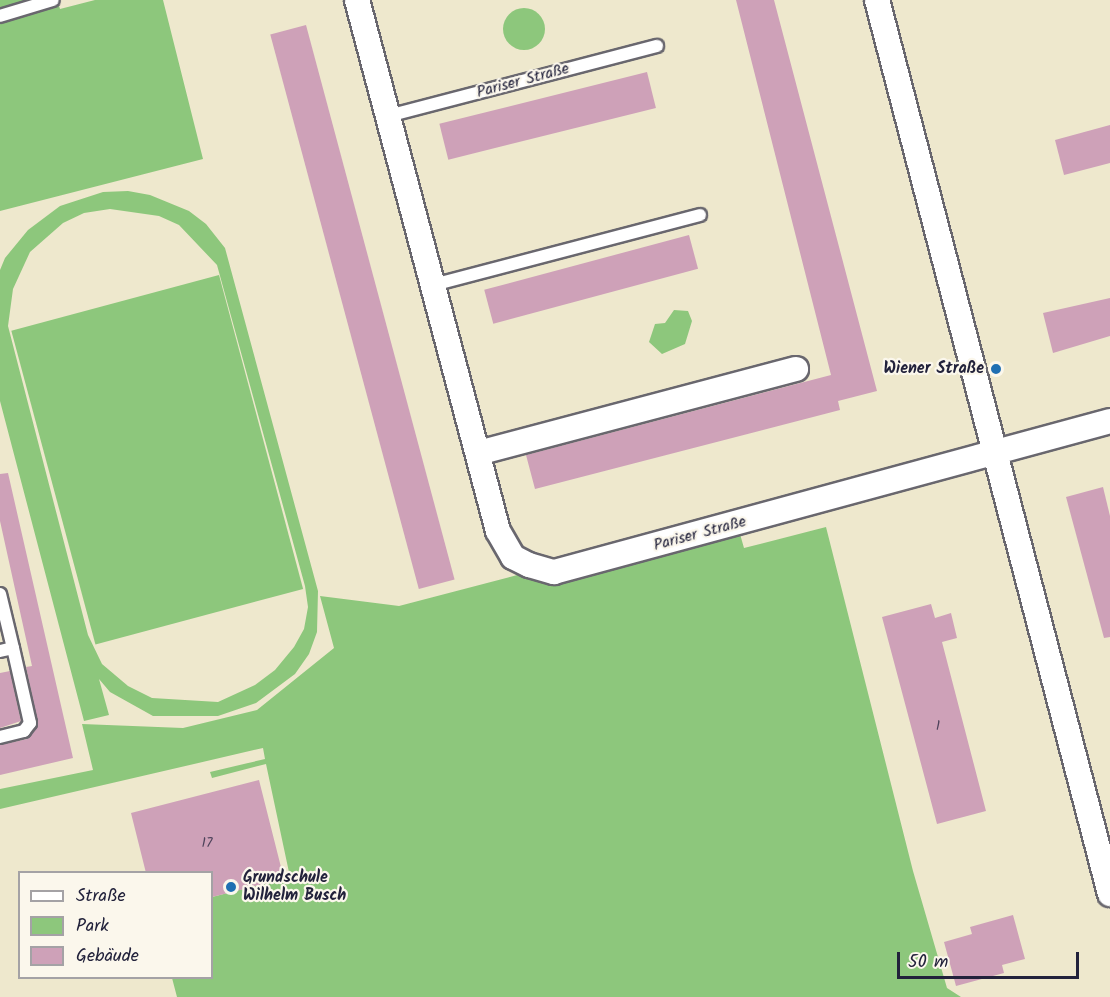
<!DOCTYPE html>
<meta charset="utf-8">
<style>
body{margin:0}
#map{position:relative;width:1110px;height:997px;overflow:hidden;background:#eee8cd;font-family:Kalam,sans-serif}
div>[style]{position:absolute}
.green>*{inset:0;background:#8dc77c;transform-origin:0 0}
.round{border-radius:50%}
.building>*{inset:0;background:#cea1b8;transform-origin:0 0}
.roads{filter:drop-shadow(2px 0 #69676e) drop-shadow(-2px 0 #69676e) drop-shadow(0 2px #69676e) drop-shadow(0 -2px #69676e)}
.lane>*{height:12px;margin:-6px;padding:0 6px;transform-origin:6px;border-radius:6px;background:#fff}
.street>*{height:24px;margin:-12px;padding:0 12px;transform-origin:12px;border-radius:12px;background:#fff}
.dots>*{width:16px;height:16px;translate:-50% -50%;box-sizing:border-box;border:3px solid #fbf7ec;border-radius:50%}
span{translate:-50% -50%;white-space:nowrap;text-align:center;line-height:1.15;-webkit-text-stroke:4.5px #fbf7ec;paint-order:stroke}
.number-label{font-size:14px;color:#4d425a}
.number-label span{-webkit-text-stroke-width:0}
.street-label{font-size:16px;color:#22223b}
.poi-label{font-size:16px;color:#22223b;font-weight:700}
.right{translate:-100% -50%;text-align:right}
.left{translate:0 -50%;text-align:left}
.legend{position:absolute;left:18px;top:871px;width:195px;height:108px;box-sizing:border-box;background:#fbf7ec;border:2px solid #a4a2a5;margin:0;padding:8px 10px;list-style:none;font-size:18px;color:#22223b}
.legend li{display:flex;align-items:center;gap:12px;height:30px}
.legend b{width:30px;border:2px solid #a4a2a5}
.scale{position:absolute;left:897px;top:952px;width:182px;height:27px;box-sizing:border-box;border:3px solid #22223b;border-top:0;padding-left:8px;font-size:18px;line-height:21px;white-space:nowrap;color:#22223b;-webkit-text-stroke:4px #fbf7ec;paint-order:stroke}
</style>
<div id="map">
<div class="green">
<i style="clip-path:polygon(0 0,57px 0,60px 9px,95px 0,163px 0,203px 159px,0 211px)"></i>
<i class="round" style="left:503px;top:8px;width:42px;height:42px"></i>
<i style="clip-path:polygon(evenodd,128px 191px,150px 195px,189px 211px,206px 224px,225px 248px,318px 591px,317px 632px,309px 654px,295px 674px,256px 703px,218px 716px,153px 716px,110px 692px,99px 679px,109px 715px,84px 721px,0 401px,0 270px,5px 258px,28px 230px,60px 206px,103px 192px,128px 191px,110px 209px,159px 216px,179px 225px,217px 265px,305px 586px,308px 607px,304px 629px,294px 647px,275px 670px,255px 685px,218px 702px,152px 698px,128px 686px,102px 664px,88px 635px,8px 326px,13px 289px,30px 252px,63px 223px,84px 213px,110px 209px)"></i>
<i style="left:219px;top:275px;width:325px;height:215px;rotate:75deg"></i>
<i style="clip-path:polygon(674px 310px,688px 311px,692px 321px,685px 344px,662px 354px,649px 342px,655px 324px,665px 323px)"></i>
<i style="clip-path:polygon(826px 527px,913px 871px,947px 988px,961px 997px,177px 997px,172px 978px,212px 978px,212px 897px,290px 877px,266px 764px,212px 778px,210px 772px,265px 759px,263px 748px,0 809px,0 789px,93px 770px,82px 724px,183px 728px,257px 710px,334px 648px,320px 596px,399px 606px,521px 574px,553px 583px,740px 534px,744px 548px)"></i>
</div>
<div class="building">
<i style="clip-path:polygon(736px 0,774px 0,877px 391px,838px 401px,840px 410px,535px 489px,526px 455px,831px 375px)"></i>
<i style="left:306px;top:25px;width:574px;height:37px;rotate:75deg"></i>
<i style="left:647px;top:72px;width:37px;height:214px;rotate:76deg"></i>
<i style="clip-path:polygon(1110px 125px,1110px 163px,1064px 175px,1055px 140px)"></i>
<i style="left:689px;top:235px;width:35px;height:212px;rotate:75deg"></i>
<i style="clip-path:polygon(1110px 298px,1110px 336px,1053px 353px,1043px 313px)"></i>
<i style="clip-path:polygon(8px 473px,73px 758px,0 775px,0 745px,27px 739px,38px 724px,26px 667px,32px 666px,0 521px,0 474px)"></i>
<i style="clip-path:polygon(1103px 487px,1110px 516px,1110px 637px,1104px 638px,1066px 497px)"></i>
<i style="clip-path:polygon(931px 604px,935px 618px,951px 613px,957px 638px,942px 642px,986px 811px,937px 824px,882px 617px)"></i>
<i style="clip-path:polygon(10px 671px,21px 721px,0 728px,0 673px)"></i>
<i style="clip-path:polygon(259px 780px,284px 879px,212px 897px,212px 873px,146px 873px,131px 813px)"></i>
<i style="clip-path:polygon(1013px 915px,1025px 959px,1002px 965px,1004px 973px,956px 986px,944px 942px,972px 934px,970px 927px)"></i>
</div>
<div class="roads">
<div class="lane">
<i style="left:0;top:16px;width:55px;rotate:-16.8deg"></i>
<i style="left:388px;top:116px;width:278px;rotate:-14.6deg"></i>
<i style="left:433px;top:285px;width:276px;rotate:-14.7deg"></i>
<i style="left:0;top:594px;width:56px;rotate:76.5deg"></i>
<i style="left:0;top:651px;width:13px;rotate:-13deg"></i>
<i style="left:13px;top:648px;width:77px;rotate:77.2deg"></i>
<i style="left:30px;top:723px;width:10px;rotate:127deg"></i>
<i style="left:24px;top:731px;width:25px;rotate:166deg"></i>
</div>
<div class="street">
<i style="left:357px;top:0;width:549px;rotate:75.13deg"></i>
<i style="left:498px;top:531px;width:30px;rotate:60deg"></i>
<i style="left:513px;top:557px;width:18px;rotate:27deg"></i>
<i style="left:529px;top:565px;width:26px;rotate:16deg"></i>
<i style="left:554px;top:572px;width:576px;rotate:-15.19deg"></i>
<i style="left:877px;top:0;width:924px;rotate:75.39deg"></i>
<i style="left:478px;top:453px;width:329px;rotate:-14.8deg"></i>
</div>
</div>
<div class="dots">
<i style="left:996px;top:369px;background:#1f6fb2"></i>
<i style="left:231px;top:887px;background:#1f6fb2"></i>
</div>
<div class="number-label">
<span style="left:938px;top:726px">1</span>
<span style="left:207px;top:843px">17</span>
</div>
<div class="street-label">
<span style="left:523px;top:81px;rotate:-15deg">Pariser Straße</span>
<span style="left:700px;top:534px;rotate:-15deg">Pariser Straße</span>
</div>
<div class="poi-label">
<span class="right" style="left:984px;top:369px">Wiener Straße</span>
<span class="left" style="left:243px;top:887px">Grundschule<br>Wilhelm Busch</span>
</div>
<ul class="legend">
<li><b style="height:8px;background:#fff"></b>Straße</li>
<li><b style="height:16px;background:#8dc77c"></b>Park</li>
<li><b style="height:16px;background:#cea1b8"></b>Gebäude</li>
</ul>
<div class="scale">50 m</div>
</div>
